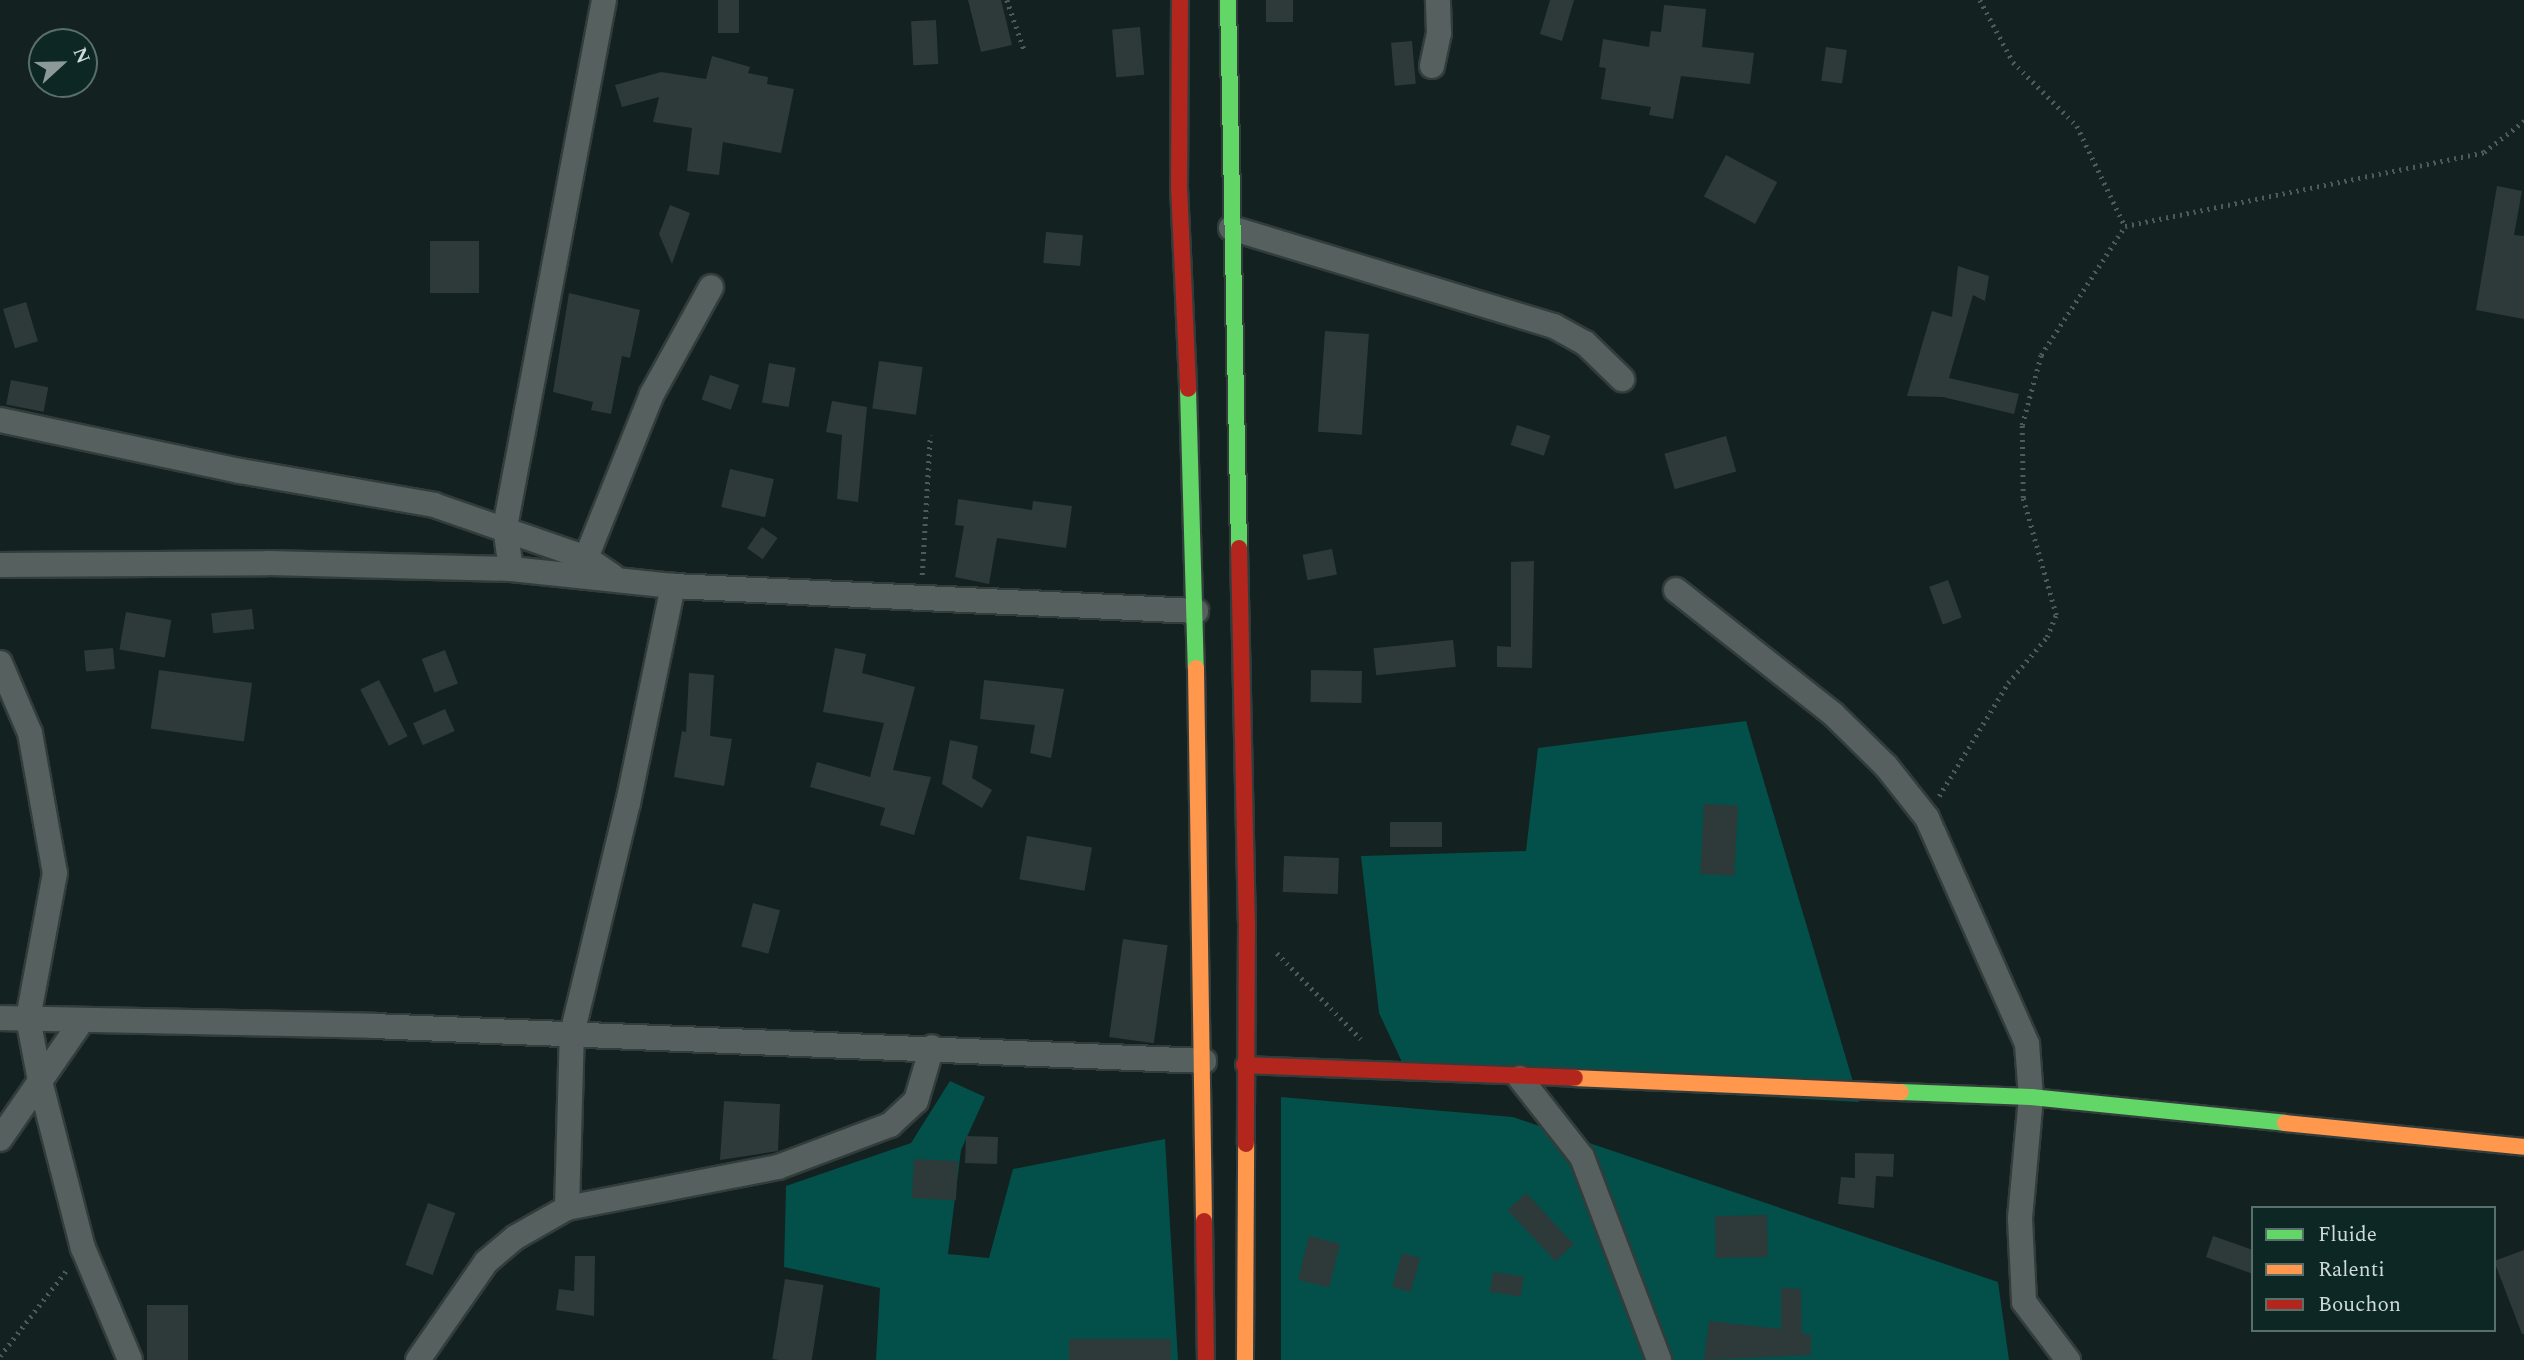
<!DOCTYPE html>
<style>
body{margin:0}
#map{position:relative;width:2524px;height:1360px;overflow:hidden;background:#132120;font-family:Spectral,serif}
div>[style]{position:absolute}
.green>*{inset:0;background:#034f49}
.building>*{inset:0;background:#2e3a39;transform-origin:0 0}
.path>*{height:4.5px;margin-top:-2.25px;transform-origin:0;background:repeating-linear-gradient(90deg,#505a59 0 2px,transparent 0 7px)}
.roads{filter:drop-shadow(2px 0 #323d3b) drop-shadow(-2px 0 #323d3b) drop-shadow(0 2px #323d3b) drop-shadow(0 -2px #323d3b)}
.street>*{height:24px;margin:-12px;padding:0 12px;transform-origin:12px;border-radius:12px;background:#56605f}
.fast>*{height:16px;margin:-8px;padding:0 8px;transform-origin:8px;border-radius:8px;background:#63d668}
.slow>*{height:16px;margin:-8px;padding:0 8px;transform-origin:8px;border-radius:8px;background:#ff974d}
.jam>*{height:16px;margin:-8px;padding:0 8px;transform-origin:8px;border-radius:8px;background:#b3261e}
span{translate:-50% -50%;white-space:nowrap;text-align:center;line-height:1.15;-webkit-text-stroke:6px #0d2724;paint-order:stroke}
.legend{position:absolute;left:2251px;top:1206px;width:245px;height:126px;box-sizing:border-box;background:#0d2724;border:2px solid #596f6c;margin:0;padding:9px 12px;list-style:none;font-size:21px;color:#ccdbd9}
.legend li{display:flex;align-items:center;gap:14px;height:35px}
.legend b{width:35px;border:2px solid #596f6c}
.north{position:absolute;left:28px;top:28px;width:70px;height:70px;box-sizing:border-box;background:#0d2724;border:2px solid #596f6c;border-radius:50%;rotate:68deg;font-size:19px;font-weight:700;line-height:28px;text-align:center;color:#ccdbd9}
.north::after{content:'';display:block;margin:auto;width:24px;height:32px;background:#8b9a98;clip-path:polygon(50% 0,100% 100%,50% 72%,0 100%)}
</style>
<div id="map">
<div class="green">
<i style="clip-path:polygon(1746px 721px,1859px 1102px,1409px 1077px,1379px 1013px,1361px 856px,1526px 851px,1538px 748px)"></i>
<i style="clip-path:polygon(950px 1081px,985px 1097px,961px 1150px,948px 1254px,989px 1258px,1013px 1169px,1165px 1139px,1178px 1360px,876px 1360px,880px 1288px,784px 1267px,786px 1186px,911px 1143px)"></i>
<i style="clip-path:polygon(1281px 1097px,1513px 1117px,1998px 1282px,2009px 1360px,1281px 1360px)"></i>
</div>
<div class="building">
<i style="left:718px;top:0;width:21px;height:33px"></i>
<i style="clip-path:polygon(968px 0,1001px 0,1012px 45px,981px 52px)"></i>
<i style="left:1266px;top:0;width:27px;height:22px"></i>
<i style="clip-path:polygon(1550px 0,1574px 0,1562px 41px,1540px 34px)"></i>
<i style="clip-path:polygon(1664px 5px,1706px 9px,1702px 47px,1754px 53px,1750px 84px,1681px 76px,1673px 119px,1649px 115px,1651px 107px,1601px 99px,1606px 68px,1599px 67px,1603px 39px,1649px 47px,1651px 31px,1661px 32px)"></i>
<i style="left:936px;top:20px;width:44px;height:25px;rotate:87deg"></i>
<i style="left:1140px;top:27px;width:48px;height:28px;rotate:85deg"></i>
<i style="left:1412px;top:41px;width:43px;height:21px;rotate:85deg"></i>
<i style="left:1826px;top:47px;width:21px;height:34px;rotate:8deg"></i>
<i style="clip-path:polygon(712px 56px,750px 67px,748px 73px,768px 77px,767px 84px,794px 89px,781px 153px,723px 142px,719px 175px,687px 171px,692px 128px,653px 122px,659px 97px,622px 107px,615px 85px,661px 72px,706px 79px)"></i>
<i style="left:1726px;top:155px;width:58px;height:47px;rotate:28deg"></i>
<i style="clip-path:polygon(2497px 186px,2522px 191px,2514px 235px,2524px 236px,2524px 319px,2476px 310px)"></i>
<i style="clip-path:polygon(670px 205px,690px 213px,672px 264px,659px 234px)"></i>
<i style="left:1046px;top:232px;width:37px;height:31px;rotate:5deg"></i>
<i style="left:430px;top:241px;width:49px;height:52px"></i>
<i style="clip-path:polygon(1958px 266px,1989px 276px,1985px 301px,1973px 295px,1949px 378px,2019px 394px,2014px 414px,1943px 397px,1907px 396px,1932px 311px,1952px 317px)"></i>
<i style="clip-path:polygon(569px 293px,640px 310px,630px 358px,622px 356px,611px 414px,591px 410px,593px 402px,553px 392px)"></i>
<i style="left:26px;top:302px;width:41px;height:24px;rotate:73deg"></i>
<i style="left:1325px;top:331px;width:44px;height:101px;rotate:4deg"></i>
<i style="left:879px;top:361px;width:44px;height:48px;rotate:8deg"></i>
<i style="left:769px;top:363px;width:27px;height:40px;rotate:10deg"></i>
<i style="left:710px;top:375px;width:31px;height:26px;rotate:19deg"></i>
<i style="left:11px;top:380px;width:38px;height:25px;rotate:11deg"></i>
<i style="clip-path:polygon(832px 401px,867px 407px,858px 502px,837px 499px,842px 435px,826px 432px)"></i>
<i style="left:1517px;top:425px;width:35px;height:21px;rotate:18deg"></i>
<i style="left:1726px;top:436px;width:37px;height:64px;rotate:74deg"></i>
<i style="left:730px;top:469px;width:45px;height:39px;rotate:13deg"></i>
<i style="clip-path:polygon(958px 499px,1032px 510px,1033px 501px,1072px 506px,1066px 548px,997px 538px,989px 584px,955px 577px,964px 526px,955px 525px)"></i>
<i style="left:762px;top:527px;width:19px;height:26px;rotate:35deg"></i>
<i style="left:1332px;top:549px;width:26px;height:30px;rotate:79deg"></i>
<i style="clip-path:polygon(1534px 561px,1532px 668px,1497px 667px,1497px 646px,1511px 647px,1511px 562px)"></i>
<i style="left:1948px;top:580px;width:40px;height:20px;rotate:70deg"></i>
<i style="left:252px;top:609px;width:20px;height:41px;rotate:84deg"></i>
<i style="left:126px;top:612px;width:46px;height:38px;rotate:10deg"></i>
<i style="left:1453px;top:640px;width:27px;height:80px;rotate:84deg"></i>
<i style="left:113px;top:648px;width:21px;height:29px;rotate:85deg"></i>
<i style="clip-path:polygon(835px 648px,866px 654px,862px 673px,915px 687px,893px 770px,931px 777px,914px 835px,880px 825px,885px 808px,810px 787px,817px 762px,870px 777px,884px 723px,823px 712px)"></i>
<i style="left:445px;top:650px;width:36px;height:25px;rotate:69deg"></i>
<i style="left:159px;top:670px;width:94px;height:59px;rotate:8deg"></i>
<i style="left:1311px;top:670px;width:51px;height:32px;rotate:1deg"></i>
<i style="clip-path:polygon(689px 673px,714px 675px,710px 736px,732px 739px,724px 786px,674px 777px,682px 731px,686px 732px)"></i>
<i style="left:379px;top:680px;width:63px;height:21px;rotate:63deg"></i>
<i style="clip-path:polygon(984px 680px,1064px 689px,1051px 758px,1030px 753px,1035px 725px,980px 719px)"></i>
<i style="left:445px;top:709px;width:24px;height:35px;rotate:66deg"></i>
<i style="clip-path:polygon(950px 740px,978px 746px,972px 778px,992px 790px,982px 808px,942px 784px)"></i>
<i style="left:1704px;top:804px;width:34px;height:70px;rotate:3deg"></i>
<i style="left:1390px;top:822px;width:52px;height:25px"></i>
<i style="left:1027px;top:836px;width:66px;height:44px;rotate:10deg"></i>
<i style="left:1284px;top:856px;width:55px;height:36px;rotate:2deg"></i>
<i style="left:753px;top:903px;width:28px;height:45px;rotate:15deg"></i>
<i style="left:1123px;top:939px;width:45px;height:99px;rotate:8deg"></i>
<i style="clip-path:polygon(724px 1101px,780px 1104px,778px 1151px,720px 1160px)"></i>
<i style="left:966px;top:1136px;width:32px;height:27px;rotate:2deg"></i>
<i style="clip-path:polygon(1855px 1153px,1894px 1154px,1893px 1177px,1876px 1176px,1874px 1208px,1838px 1204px,1841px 1177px,1855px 1178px)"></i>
<i style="left:914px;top:1159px;width:44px;height:39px;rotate:3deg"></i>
<i style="left:1526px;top:1193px;width:70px;height:25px;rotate:47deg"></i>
<i style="left:428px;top:1203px;width:29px;height:66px;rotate:20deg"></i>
<i style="left:1767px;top:1215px;width:42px;height:52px;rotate:89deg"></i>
<i style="left:1309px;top:1236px;width:32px;height:45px;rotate:14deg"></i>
<i style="clip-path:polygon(2213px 1236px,2253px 1250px,2253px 1274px,2206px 1257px)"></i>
<i style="clip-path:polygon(2524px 1250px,2524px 1334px,2522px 1334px,2494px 1261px)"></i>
<i style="left:1402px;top:1253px;width:19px;height:35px;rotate:16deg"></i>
<i style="clip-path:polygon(575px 1256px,595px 1256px,594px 1316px,556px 1310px,559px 1289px,574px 1291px)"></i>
<i style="left:1493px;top:1272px;width:31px;height:20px;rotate:9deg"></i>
<i style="left:785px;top:1279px;width:39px;height:81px;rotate:9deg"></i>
<i style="clip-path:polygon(1781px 1288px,1801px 1289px,1802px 1334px,1811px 1334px,1811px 1355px,1704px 1360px,1709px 1321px,1781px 1329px)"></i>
<i style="left:147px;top:1305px;width:41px;height:55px"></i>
<i style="left:1171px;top:1339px;width:21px;height:102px;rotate:90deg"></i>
</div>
<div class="path">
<i style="left:1007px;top:0;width:52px;rotate:70.9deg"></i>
<i style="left:1980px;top:0;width:70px;rotate:62deg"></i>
<i style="left:2013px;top:62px;width:91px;rotate:45deg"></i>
<i style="left:2077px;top:126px;width:111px;rotate:64.4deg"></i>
<i style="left:922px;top:575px;width:140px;rotate:-86.7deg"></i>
<i style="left:1939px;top:796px;width:132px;rotate:-58.6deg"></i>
<i style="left:2008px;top:683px;width:60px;rotate:-49.7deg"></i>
<i style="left:2047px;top:637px;width:24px;rotate:-68deg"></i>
<i style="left:2056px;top:615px;width:122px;rotate:-105.8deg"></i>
<i style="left:2023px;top:498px;width:73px;rotate:-90.8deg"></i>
<i style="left:2022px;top:425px;width:73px;rotate:-74.8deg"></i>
<i style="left:2041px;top:355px;width:154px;rotate:-56.9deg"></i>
<i style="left:2125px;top:226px;width:367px;rotate:-11.6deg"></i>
<i style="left:2484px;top:152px;width:51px;rotate:-37.8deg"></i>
<i style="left:1277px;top:953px;width:120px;rotate:45.7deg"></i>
<i style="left:0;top:1356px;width:108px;rotate:-52.2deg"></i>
</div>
<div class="roads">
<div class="street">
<i style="left:1432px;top:66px;width:34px;rotate:-78deg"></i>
<i style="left:1439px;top:33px;width:33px;rotate:-92deg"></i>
<i style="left:1231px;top:228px;width:338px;rotate:16.9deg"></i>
<i style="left:1554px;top:326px;width:35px;rotate:29deg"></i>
<i style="left:1585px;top:343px;width:52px;rotate:44.2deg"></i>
<i style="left:0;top:420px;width:245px;rotate:12deg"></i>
<i style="left:240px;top:471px;width:197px;rotate:9.9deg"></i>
<i style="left:434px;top:505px;width:161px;rotate:19.2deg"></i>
<i style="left:586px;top:558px;width:32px;rotate:34deg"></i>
<i style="left:586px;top:558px;width:177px;rotate:-68.1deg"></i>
<i style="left:652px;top:394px;width:122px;rotate:-61.1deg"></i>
<i style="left:0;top:565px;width:268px;rotate:-0.4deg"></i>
<i style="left:268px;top:563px;width:243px;rotate:1.4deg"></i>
<i style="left:511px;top:569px;width:163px;rotate:6deg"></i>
<i style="left:673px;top:586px;width:524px;rotate:2.74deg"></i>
<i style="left:511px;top:569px;width:42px;rotate:-98.1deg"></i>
<i style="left:505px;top:527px;width:536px;rotate:-79.36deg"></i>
<i style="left:1676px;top:590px;width:200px;rotate:38.3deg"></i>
<i style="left:1833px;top:714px;width:74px;rotate:44.5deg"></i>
<i style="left:1886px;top:766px;width:66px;rotate:51.7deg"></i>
<i style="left:1927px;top:818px;width:247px;rotate:66.1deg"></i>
<i style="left:2027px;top:1044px;width:53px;rotate:85.7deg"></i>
<i style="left:2031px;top:1097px;width:122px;rotate:95.2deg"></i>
<i style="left:2020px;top:1219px;width:83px;rotate:87.2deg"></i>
<i style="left:2024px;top:1302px;width:73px;rotate:52.8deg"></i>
<i style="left:0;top:663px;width:76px;rotate:66.8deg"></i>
<i style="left:30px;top:733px;width:142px;rotate:79.9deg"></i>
<i style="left:55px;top:873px;width:147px;rotate:100.5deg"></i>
<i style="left:28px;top:1018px;width:64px;rotate:79.2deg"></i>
<i style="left:40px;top:1081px;width:172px;rotate:75.6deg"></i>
<i style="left:83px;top:1248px;width:121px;rotate:67.2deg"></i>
<i style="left:0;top:1018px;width:373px;rotate:1.2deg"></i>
<i style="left:373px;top:1026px;width:832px;rotate:2.41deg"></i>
<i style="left:1520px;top:1078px;width:100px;rotate:51.9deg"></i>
<i style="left:1582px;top:1157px;width:217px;rotate:69.2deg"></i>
<i style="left:0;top:1139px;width:142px;rotate:-55.3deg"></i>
<i style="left:567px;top:1208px;width:174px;rotate:-88.4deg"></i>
<i style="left:572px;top:1034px;width:238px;rotate:-76.4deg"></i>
<i style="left:628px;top:803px;width:222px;rotate:-78.3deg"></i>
<i style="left:418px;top:1360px;width:119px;rotate:-55.2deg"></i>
<i style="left:486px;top:1262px;width:39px;rotate:-40deg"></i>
<i style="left:516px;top:1237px;width:59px;rotate:-29.6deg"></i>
<i style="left:567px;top:1208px;width:215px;rotate:-11deg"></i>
<i style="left:778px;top:1167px;width:120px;rotate:-20.6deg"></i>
<i style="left:890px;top:1125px;width:35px;rotate:-43deg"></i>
<i style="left:916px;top:1101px;width:56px;rotate:-73.5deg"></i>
</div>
<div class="fast">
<i style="left:1228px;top:0;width:548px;rotate:88.85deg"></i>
<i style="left:1188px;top:389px;width:279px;rotate:88.4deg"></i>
<i style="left:1901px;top:1092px;width:130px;rotate:2.2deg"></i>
<i style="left:2031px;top:1097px;width:255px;rotate:5.8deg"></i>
</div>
<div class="slow">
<i style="left:1196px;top:668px;width:553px;rotate:89.17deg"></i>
<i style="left:1575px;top:1078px;width:326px;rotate:2.5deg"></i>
<i style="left:2285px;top:1123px;width:240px;rotate:5.7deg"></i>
<i style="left:1245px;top:1360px;width:216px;rotate:-89.7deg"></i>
</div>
<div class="jam">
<i style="left:1180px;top:0;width:187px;rotate:90.3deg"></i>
<i style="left:1179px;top:187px;width:202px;rotate:87.4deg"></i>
<i style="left:1239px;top:548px;width:374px;rotate:88.8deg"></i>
<i style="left:1247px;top:922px;width:222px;rotate:90.3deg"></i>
<i style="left:1244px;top:1065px;width:331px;rotate:2.2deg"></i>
<i style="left:1204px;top:1221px;width:139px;rotate:89.2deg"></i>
</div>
</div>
<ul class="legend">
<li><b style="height:9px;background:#63d668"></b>Fluide</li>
<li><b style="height:9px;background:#ff974d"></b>Ralenti</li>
<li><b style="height:9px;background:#b3261e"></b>Bouchon</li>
</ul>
<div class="north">N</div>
</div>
